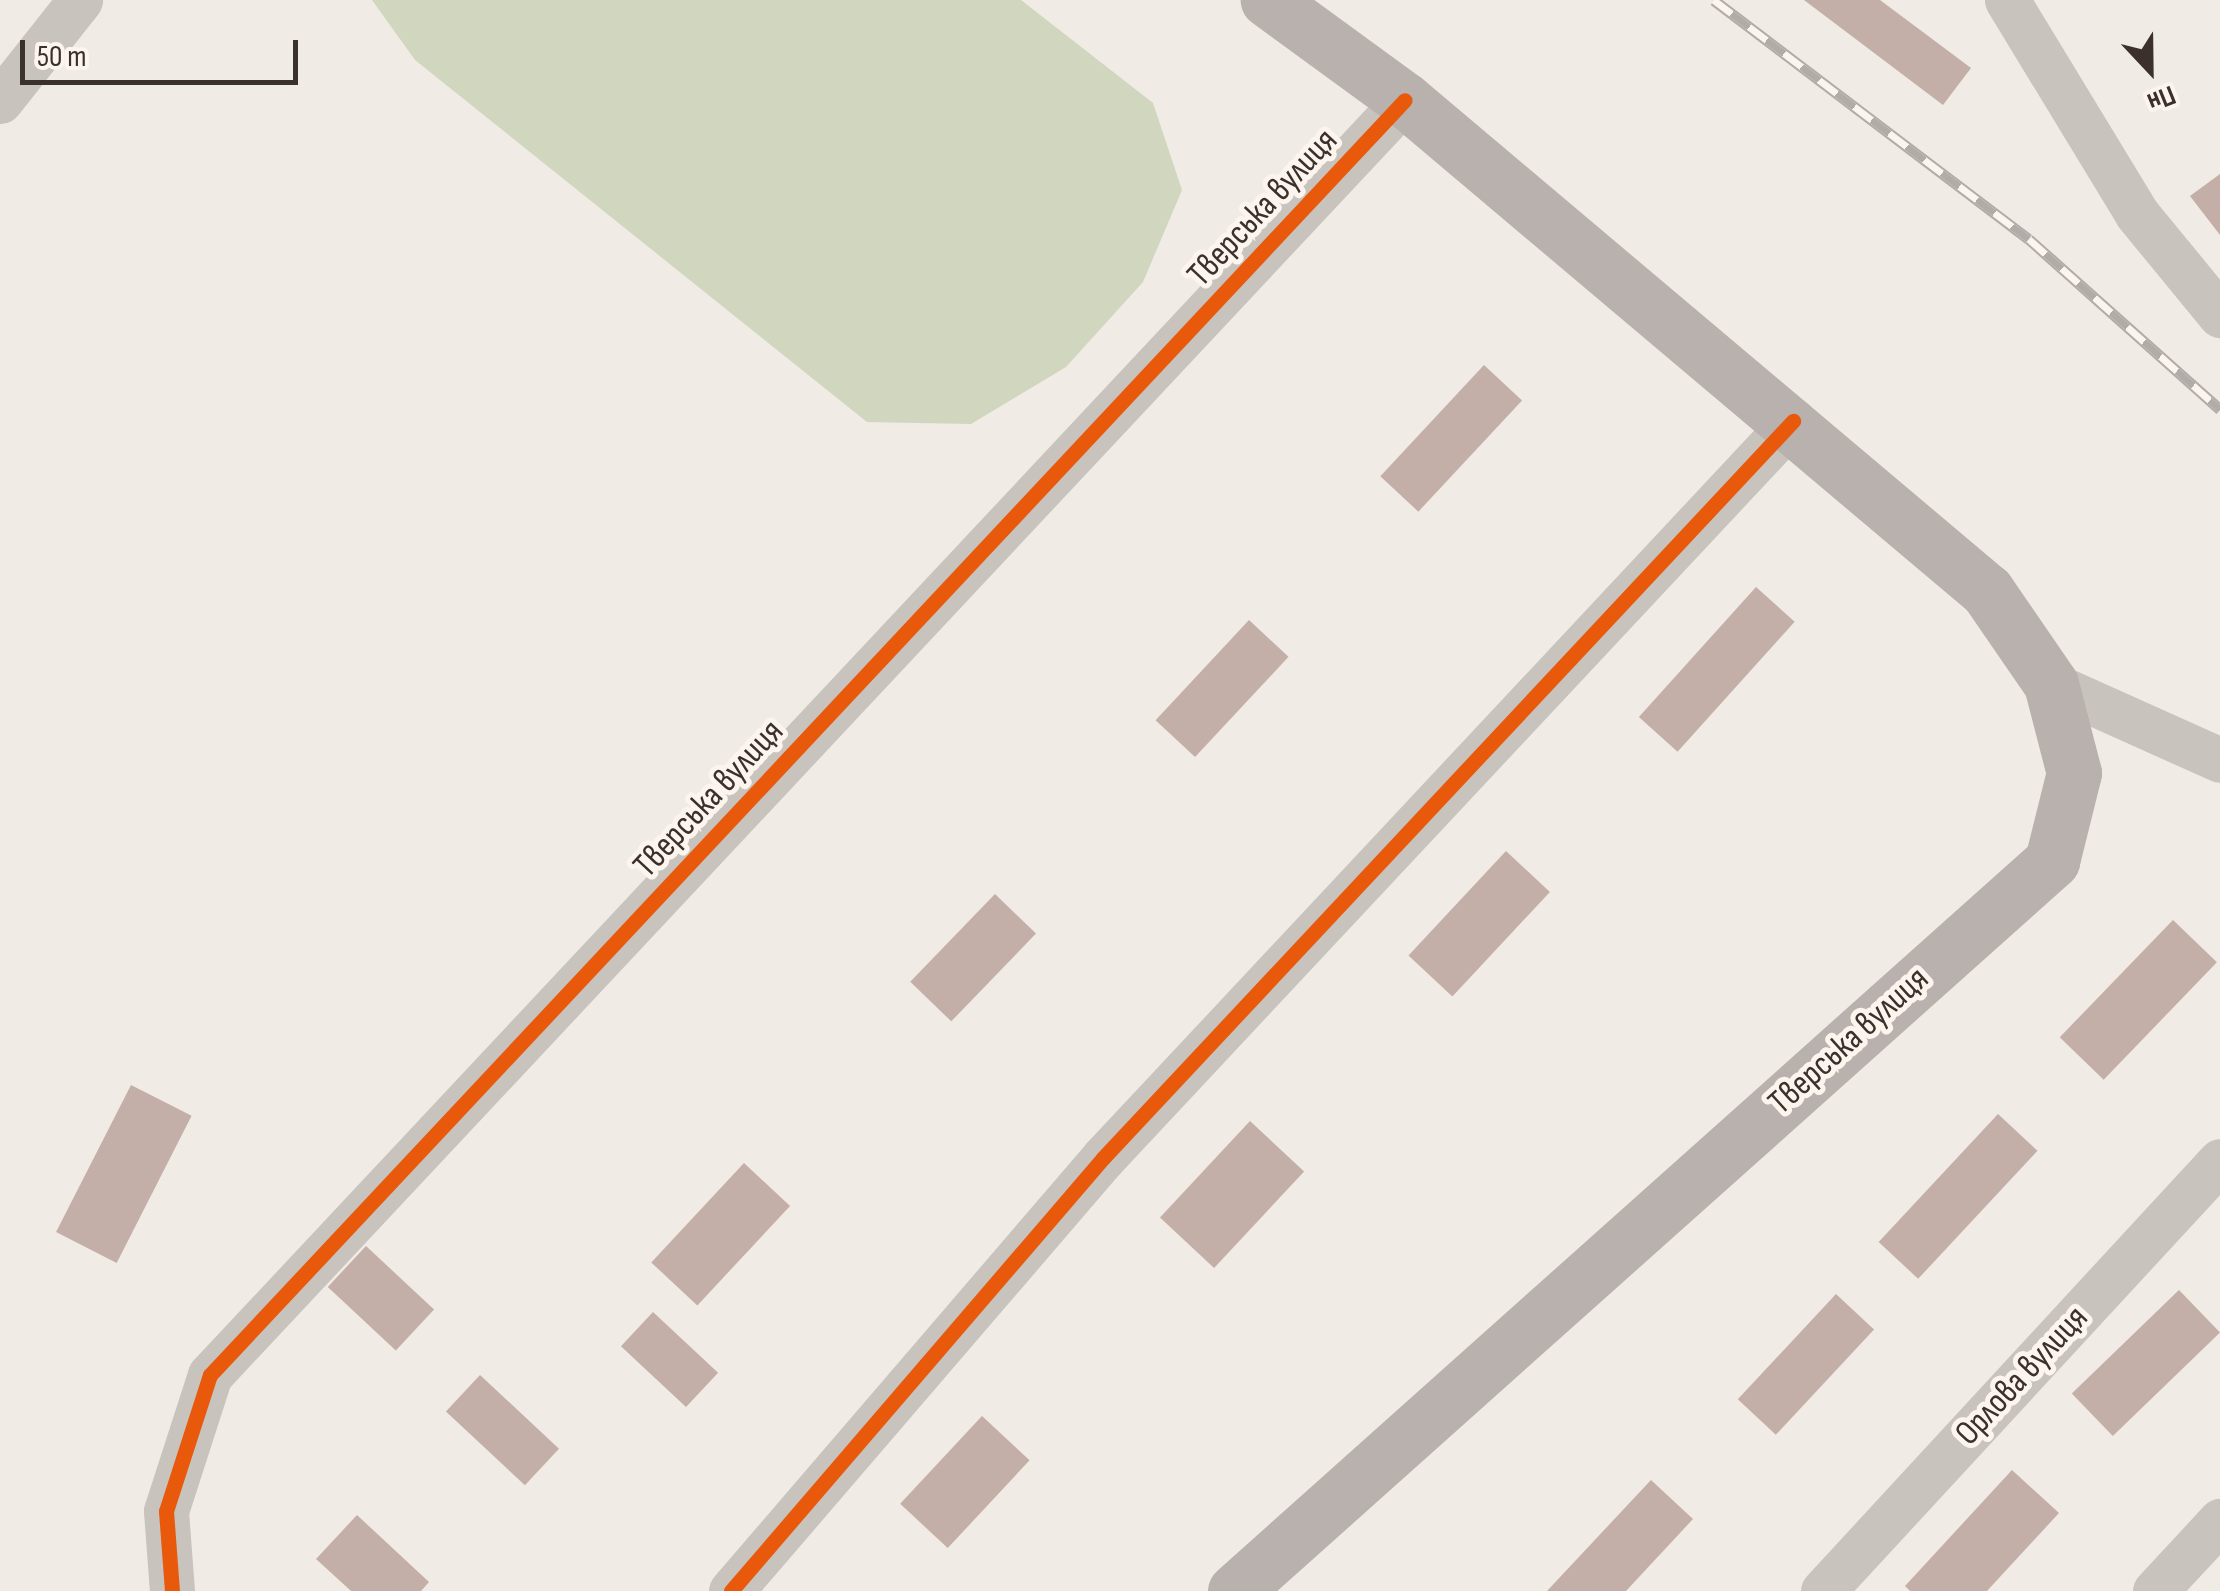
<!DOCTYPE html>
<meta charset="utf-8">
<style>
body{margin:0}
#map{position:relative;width:2220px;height:1591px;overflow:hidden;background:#f0ebe5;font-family:"Sofia Sans Condensed",sans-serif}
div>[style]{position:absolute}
.green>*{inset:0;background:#d1d6bf}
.building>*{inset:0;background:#c3afa7;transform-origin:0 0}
.minor>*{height:45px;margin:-22.5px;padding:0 22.5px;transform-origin:22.5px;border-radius:22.5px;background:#c9c3be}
.major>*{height:55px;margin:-27.5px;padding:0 27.5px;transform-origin:27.5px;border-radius:27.5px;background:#b8b1ad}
.rail>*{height:11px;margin-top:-5.5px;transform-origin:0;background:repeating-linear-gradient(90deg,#fbf5ee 0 22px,#b1aca8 0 44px);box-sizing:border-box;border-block:2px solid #b1aca8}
.cycleway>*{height:15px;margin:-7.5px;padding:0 7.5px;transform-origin:7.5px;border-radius:7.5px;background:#e8590c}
span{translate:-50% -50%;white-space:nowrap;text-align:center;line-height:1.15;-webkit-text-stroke:10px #fbf5ee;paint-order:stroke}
.street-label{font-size:35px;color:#3b302b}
.north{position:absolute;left:2100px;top:20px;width:100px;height:100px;-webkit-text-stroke:8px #fbf5ee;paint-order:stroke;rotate:158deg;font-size:28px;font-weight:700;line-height:40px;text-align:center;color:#3b302b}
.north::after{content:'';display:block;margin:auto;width:35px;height:45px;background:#3b302b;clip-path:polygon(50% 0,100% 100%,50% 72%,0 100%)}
.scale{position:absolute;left:20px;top:40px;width:278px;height:45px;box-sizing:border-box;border:5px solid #3b302b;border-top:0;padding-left:12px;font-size:30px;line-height:35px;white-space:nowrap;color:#3b302b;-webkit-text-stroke:8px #fbf5ee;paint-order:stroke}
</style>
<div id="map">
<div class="green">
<i style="clip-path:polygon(372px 0,1021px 0,1153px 103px,1182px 190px,1143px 282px,1066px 367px,971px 424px,867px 422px,415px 60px)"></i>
</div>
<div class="building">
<i style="clip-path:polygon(1804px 0,1880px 0,1971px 68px,1943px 105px)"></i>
<i style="clip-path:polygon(2220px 174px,2220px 235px,2190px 196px)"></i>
<i style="left:1484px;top:365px;width:52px;height:152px;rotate:43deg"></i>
<i style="left:1756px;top:587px;width:52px;height:175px;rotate:42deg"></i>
<i style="left:1249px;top:620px;width:54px;height:137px;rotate:43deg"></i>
<i style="left:1506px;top:851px;width:60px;height:143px;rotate:43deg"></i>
<i style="left:995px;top:894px;width:57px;height:122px;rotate:44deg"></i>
<i style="left:2173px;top:920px;width:61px;height:163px;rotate:44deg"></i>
<i style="left:131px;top:1085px;width:68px;height:165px;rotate:27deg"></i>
<i style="left:1998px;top:1114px;width:54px;height:175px;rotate:43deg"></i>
<i style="left:1250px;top:1121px;width:74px;height:132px;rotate:43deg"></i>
<i style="left:744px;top:1163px;width:63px;height:136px;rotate:43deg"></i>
<i style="left:366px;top:1246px;width:93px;height:56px;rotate:43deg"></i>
<i style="left:2179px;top:1290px;width:59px;height:149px;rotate:46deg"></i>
<i style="left:1836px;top:1294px;width:52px;height:144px;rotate:43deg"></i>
<i style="left:653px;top:1312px;width:89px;height:47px;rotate:43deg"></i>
<i style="left:480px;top:1375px;width:108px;height:50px;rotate:43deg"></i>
<i style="left:982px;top:1416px;width:65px;height:120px;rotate:43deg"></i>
<i style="clip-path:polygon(2012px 1470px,2059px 1513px,1987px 1591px,1910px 1591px,1905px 1586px)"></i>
<i style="clip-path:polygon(1651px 1480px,1693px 1519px,1626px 1591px,1547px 1591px)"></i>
<i style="clip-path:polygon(357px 1515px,429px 1582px,421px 1591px,351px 1591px,316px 1559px)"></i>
</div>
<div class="minor">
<i style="left:2007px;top:0;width:250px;rotate:58.7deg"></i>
<i style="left:2137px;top:214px;width:131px;rotate:50.6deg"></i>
<i style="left:0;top:101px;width:129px;rotate:-51.6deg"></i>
<i style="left:2051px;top:684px;width:185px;rotate:24.2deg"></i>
<i style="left:172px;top:1591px;width:80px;rotate:-94.3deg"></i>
<i style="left:166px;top:1511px;width:143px;rotate:-72.1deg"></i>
<i style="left:210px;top:1375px;width:1747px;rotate:-46.86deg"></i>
<i style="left:731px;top:1591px;width:571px;rotate:-49.33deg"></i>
<i style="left:1103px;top:1158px;width:1010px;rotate:-46.89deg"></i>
<i style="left:1823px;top:1591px;width:585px;rotate:-47.29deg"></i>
<i style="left:2155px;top:1591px;width:96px;rotate:-47.1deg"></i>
</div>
<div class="major">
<i style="left:1235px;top:1591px;width:1096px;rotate:-41.78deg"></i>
<i style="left:2052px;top:861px;width:91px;rotate:-76deg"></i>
<i style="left:2074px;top:773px;width:92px;rotate:-104.5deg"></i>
<i style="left:2051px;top:684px;width:113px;rotate:-124.5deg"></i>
<i style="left:1987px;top:591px;width:761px;rotate:-139.85deg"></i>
<i style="left:1405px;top:100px;width:170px;rotate:-143.9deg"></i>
</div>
<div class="rail">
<i style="left:1714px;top:0;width:395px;rotate:37.2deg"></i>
<i style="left:2029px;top:239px;width:256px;rotate:41.7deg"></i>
</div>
<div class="cycleway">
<i style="left:172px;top:1591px;width:80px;rotate:-94.3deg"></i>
<i style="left:166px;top:1511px;width:143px;rotate:-72.1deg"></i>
<i style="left:210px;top:1375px;width:1747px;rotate:-46.86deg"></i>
<i style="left:731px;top:1591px;width:571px;rotate:-49.33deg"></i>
<i style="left:1103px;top:1158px;width:1010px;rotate:-46.89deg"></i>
</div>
<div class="street-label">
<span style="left:1263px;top:208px;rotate:-47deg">Тверська вулиця</span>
<span style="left:709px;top:799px;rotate:-47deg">Тверська вулиця</span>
<span style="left:1849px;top:1041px;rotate:-42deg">Тверська вулиця</span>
<span style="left:2022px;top:1376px;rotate:-47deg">Орлова вулиця</span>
</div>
<div class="north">Пн</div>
<div class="scale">50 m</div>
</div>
